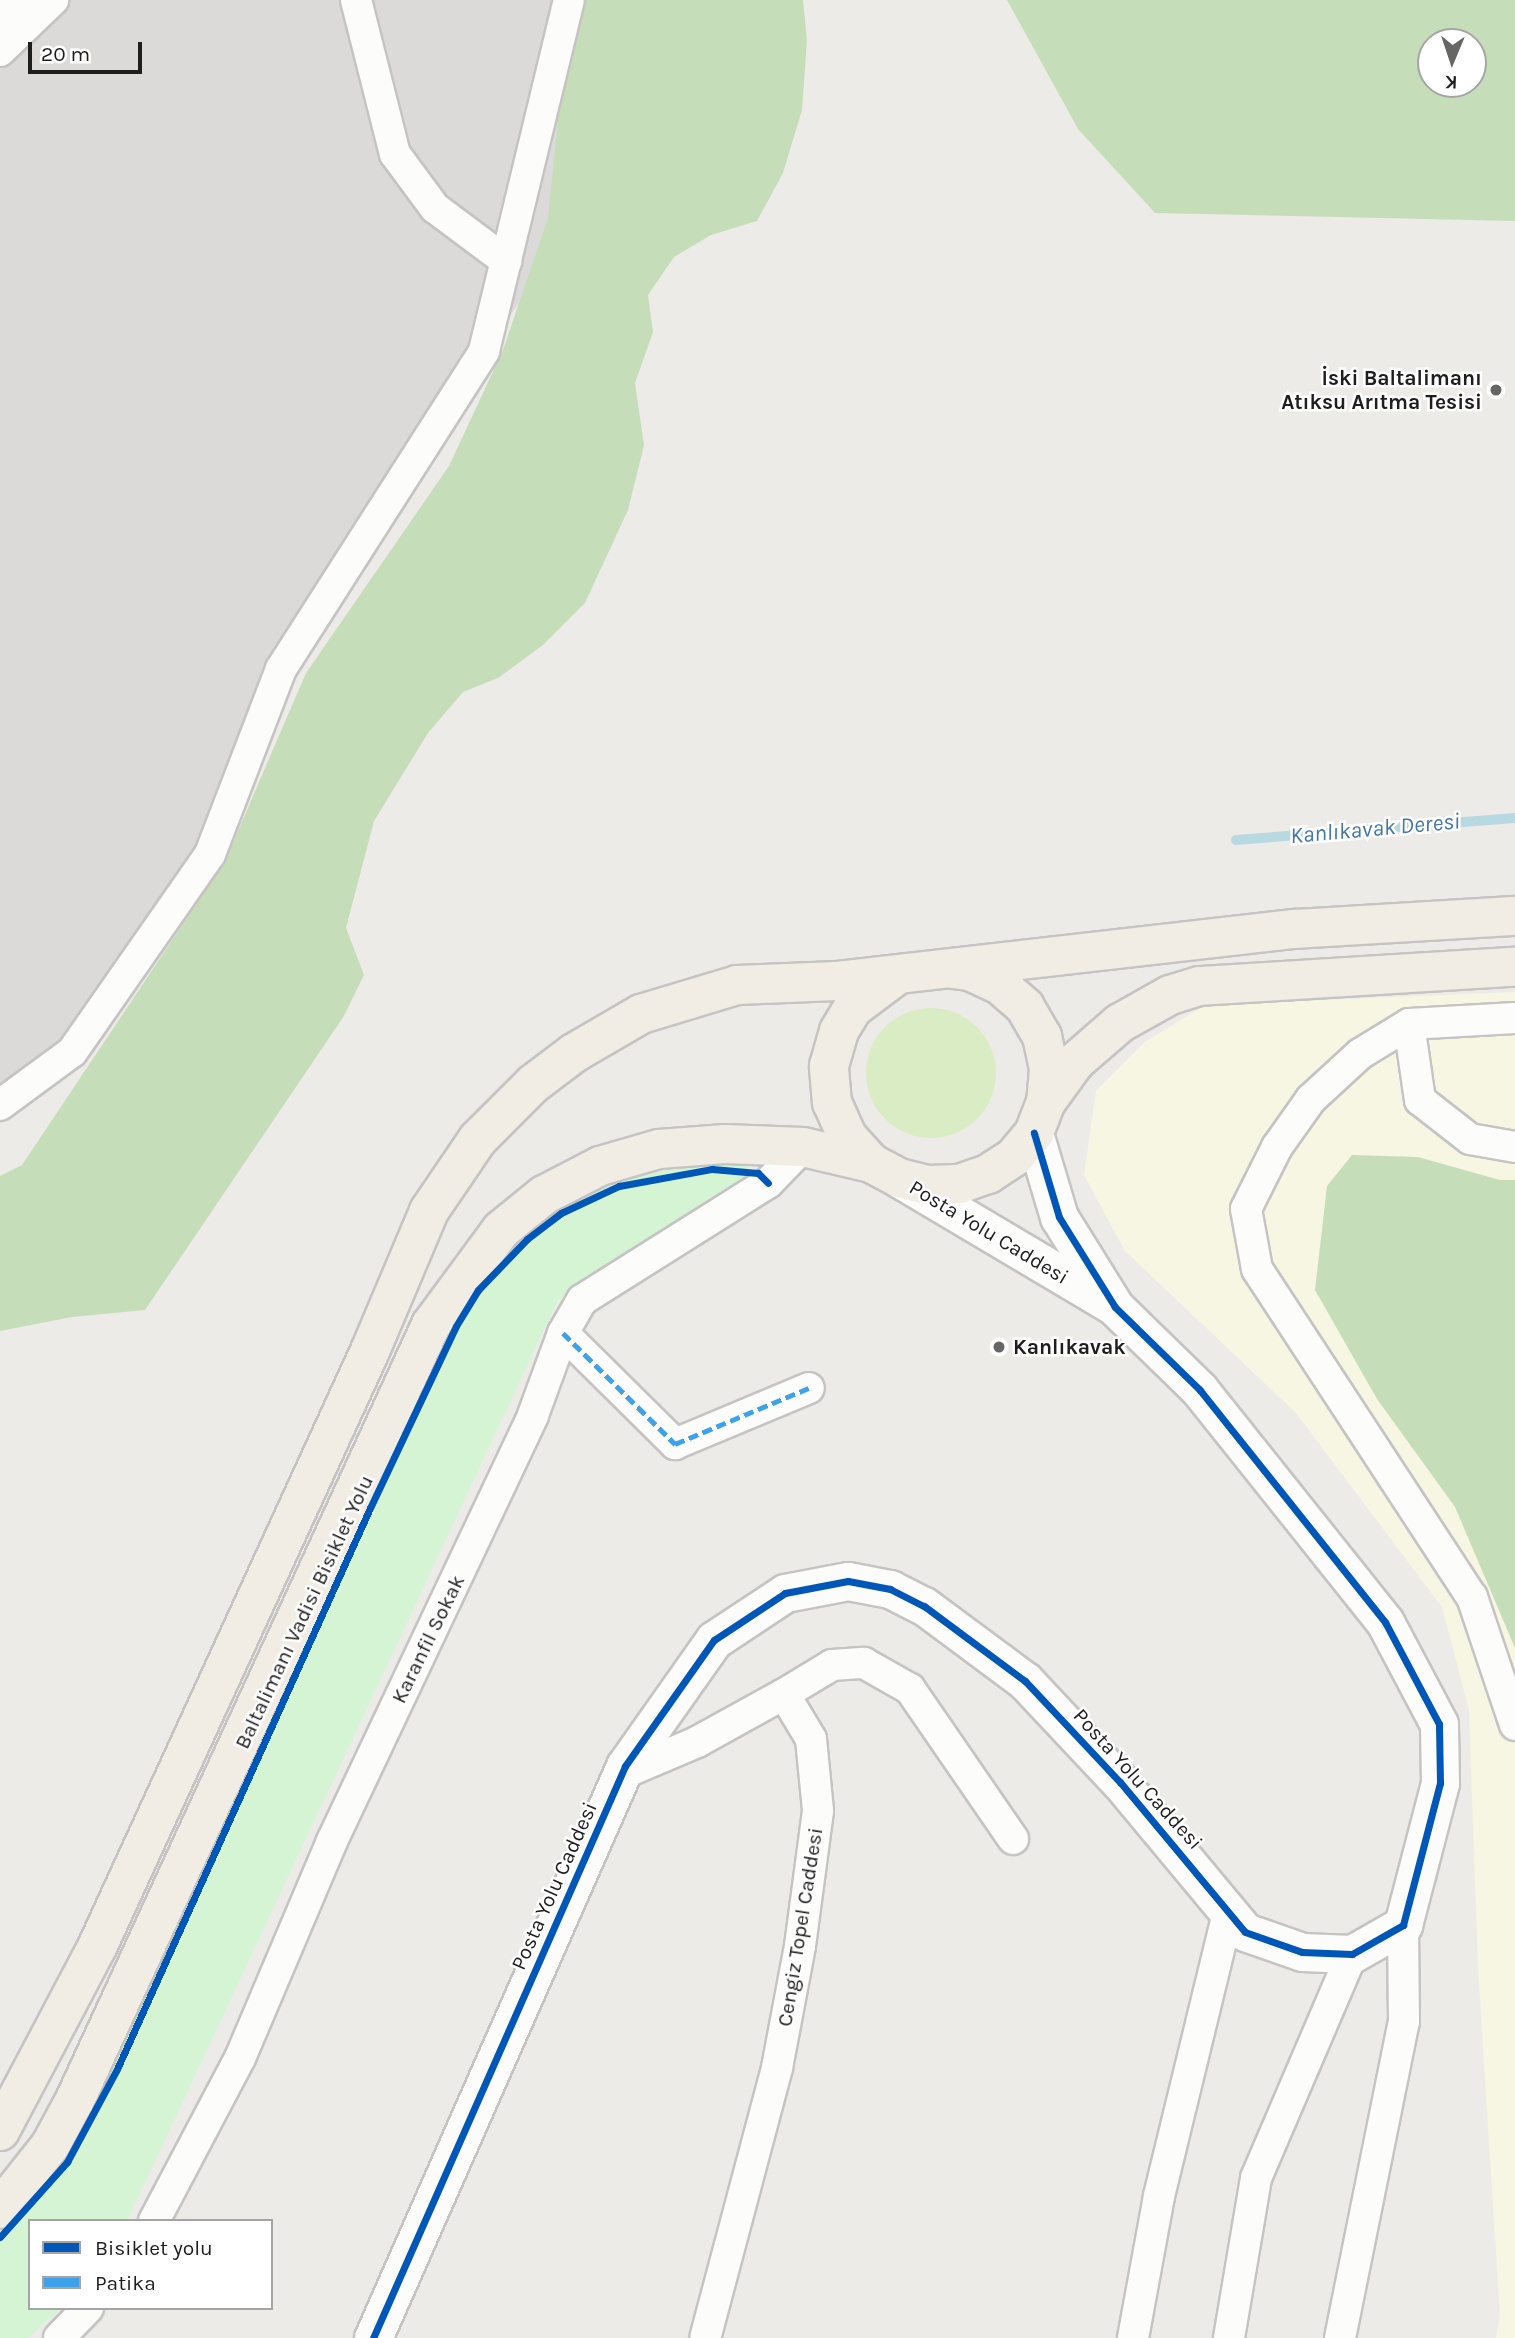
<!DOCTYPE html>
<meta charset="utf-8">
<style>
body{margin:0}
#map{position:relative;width:1515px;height:2338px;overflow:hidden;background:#edebe7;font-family:Karla,sans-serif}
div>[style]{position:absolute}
.residential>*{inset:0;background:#dcdad8}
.education>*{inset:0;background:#f7f6e2}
.grass>*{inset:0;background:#d9ecc4}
.round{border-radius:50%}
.forest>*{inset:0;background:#c6ddba}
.park>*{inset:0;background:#d4f4d4}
.stream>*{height:10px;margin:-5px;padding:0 5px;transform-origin:5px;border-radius:5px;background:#b8d9e2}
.roads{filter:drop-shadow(2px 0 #c5c4c3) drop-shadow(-2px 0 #c5c4c3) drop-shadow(0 2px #c5c4c3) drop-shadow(0 -2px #c5c4c3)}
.minor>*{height:30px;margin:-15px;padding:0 15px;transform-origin:15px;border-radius:15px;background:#fcfcfb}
.tertiary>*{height:37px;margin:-18.5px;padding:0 18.5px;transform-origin:18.5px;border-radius:18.5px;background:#fcfcfb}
.primary>*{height:38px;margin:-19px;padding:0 19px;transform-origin:19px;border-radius:19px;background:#f1ece4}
.quiet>*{height:5px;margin-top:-2.5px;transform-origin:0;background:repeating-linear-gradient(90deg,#3da2ea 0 10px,transparent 0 15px)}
.cycleway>*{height:7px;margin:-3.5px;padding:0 3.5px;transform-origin:3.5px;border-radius:3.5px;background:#0057b8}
.dots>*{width:19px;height:19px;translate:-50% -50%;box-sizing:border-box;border:4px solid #fff;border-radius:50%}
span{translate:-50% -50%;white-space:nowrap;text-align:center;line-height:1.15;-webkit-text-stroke:5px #fff;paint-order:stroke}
.poi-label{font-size:21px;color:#1e1e1e;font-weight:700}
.right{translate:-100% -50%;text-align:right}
.left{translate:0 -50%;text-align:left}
.street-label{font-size:21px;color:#1e1e1e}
.water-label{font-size:23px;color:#4276ac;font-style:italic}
.legend{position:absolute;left:28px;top:2219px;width:245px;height:91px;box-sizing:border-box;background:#fff;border:2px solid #a5a5a5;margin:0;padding:9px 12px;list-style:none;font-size:21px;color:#1e1e1e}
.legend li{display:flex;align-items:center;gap:14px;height:35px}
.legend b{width:35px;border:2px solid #a5a5a5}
.north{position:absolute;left:1417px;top:28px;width:70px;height:70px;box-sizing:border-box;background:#fff;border:2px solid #a5a5a5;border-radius:50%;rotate:182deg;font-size:19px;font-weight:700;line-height:28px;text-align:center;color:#1e1e1e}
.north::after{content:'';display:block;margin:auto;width:24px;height:32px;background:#666664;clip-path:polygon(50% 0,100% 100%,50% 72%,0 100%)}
.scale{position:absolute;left:28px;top:42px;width:114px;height:32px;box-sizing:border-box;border:4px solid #1e1e1e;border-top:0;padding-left:9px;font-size:21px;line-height:24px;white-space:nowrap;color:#1e1e1e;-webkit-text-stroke:5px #fff;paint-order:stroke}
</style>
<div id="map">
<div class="residential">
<i style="clip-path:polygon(0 0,741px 0,484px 351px,281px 669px,210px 854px,72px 1052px,0 1105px)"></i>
</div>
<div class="education">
<i style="clip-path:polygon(1515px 992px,1515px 2338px,1496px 2338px,1500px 2316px,1478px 1967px,1469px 1710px,1442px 1607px,1296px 1413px,1125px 1251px,1084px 1175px,1096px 1091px,1145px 1042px,1205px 1005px)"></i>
</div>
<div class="grass">
<i class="round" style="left:866px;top:1008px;width:130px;height:130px"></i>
</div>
<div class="forest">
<i style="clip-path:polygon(583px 0,803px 0,807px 40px,802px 110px,783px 173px,757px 221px,711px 235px,674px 257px,648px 295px,653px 332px,635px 383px,644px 445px,628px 510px,585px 603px,543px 645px,498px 678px,463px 692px,428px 733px,374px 821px,346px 928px,364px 975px,344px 1016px,145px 1310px,72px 1317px,0 1331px,0 1176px,22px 1165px,225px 861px,306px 673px,449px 466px,503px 350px,548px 218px,562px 82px)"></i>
<i style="clip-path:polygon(evenodd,1007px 0,1515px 0,1515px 221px,1155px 213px,1078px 129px,1007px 0,1431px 42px,1473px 42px,1473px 84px,1431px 84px,1431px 42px)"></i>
<i style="clip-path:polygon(1352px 1155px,1418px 1157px,1500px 1180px,1515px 1180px,1515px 1648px,1455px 1507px,1377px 1399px,1315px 1290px,1327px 1186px)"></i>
</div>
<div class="park">
<i style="clip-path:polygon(733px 1164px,749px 1165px,747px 1175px,558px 1300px,127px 2221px,30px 2221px,30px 2308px,62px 2308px,28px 2338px,0 2338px,0 2230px,22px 2210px,452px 1324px,494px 1264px,563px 1206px,616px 1183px,668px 1169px)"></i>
</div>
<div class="stream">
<i style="left:1236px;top:840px;width:280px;rotate:-4.5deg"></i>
</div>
<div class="roads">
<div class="minor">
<i style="left:356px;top:0;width:159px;rotate:75.8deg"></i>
<i style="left:395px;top:154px;width:67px;rotate:53.5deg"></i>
<i style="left:435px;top:208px;width:89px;rotate:36.7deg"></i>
<i style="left:0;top:36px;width:40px;rotate:-65deg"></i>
<i style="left:0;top:51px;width:74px;rotate:-43.9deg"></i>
<i style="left:1515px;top:1018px;width:106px;rotate:176.8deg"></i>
<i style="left:1409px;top:1024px;width:57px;rotate:148.5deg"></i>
<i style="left:1360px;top:1054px;width:67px;rotate:137.4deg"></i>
<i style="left:1311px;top:1099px;width:59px;rotate:125.3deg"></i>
<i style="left:1277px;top:1147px;width:69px;rotate:116.6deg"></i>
<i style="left:1246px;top:1209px;width:61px;rotate:79.6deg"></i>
<i style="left:1257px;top:1269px;width:392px;rotate:56.8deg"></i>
<i style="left:1472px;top:1597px;width:135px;rotate:71.4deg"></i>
<i style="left:1409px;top:1024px;width:77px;rotate:81.8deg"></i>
<i style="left:1420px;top:1100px;width:63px;rotate:38deg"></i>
<i style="left:1470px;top:1139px;width:46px;rotate:10.1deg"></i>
<i style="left:0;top:1105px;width:89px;rotate:-36.4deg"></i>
<i style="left:72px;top:1052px;width:241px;rotate:-55.1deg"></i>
<i style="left:210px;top:854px;width:198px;rotate:-69deg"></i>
<i style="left:281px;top:669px;width:377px;rotate:-57.4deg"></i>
<i style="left:484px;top:351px;width:361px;rotate:-76.4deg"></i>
<i style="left:563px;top:1333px;width:158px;rotate:44.7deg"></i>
<i style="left:675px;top:1444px;width:145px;rotate:-22.7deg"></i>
<i style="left:784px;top:1694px;width:56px;rotate:-31.1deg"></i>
<i style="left:832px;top:1665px;width:32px;rotate:-4deg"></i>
<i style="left:864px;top:1663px;width:53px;rotate:29.5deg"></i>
<i style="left:910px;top:1689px;width:182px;rotate:55.5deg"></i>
<i style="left:622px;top:1774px;width:82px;rotate:-23.1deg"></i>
<i style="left:697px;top:1742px;width:99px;rotate:-28.9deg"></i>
<i style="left:784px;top:1694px;width:52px;rotate:59deg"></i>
<i style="left:811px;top:1739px;width:72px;rotate:84.4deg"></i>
<i style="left:818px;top:1811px;width:136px;rotate:97.6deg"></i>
<i style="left:800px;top:1946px;width:124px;rotate:100.7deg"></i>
<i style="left:777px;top:2068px;width:279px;rotate:104.9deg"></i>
<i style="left:154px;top:2221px;width:184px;rotate:-62.2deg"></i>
<i style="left:240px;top:2058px;width:236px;rotate:-67deg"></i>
<i style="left:332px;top:1841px;width:471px;rotate:-64.7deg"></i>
<i style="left:533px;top:1415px;width:87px;rotate:-69.9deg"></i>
<i style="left:563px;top:1333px;width:38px;rotate:-60deg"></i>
<i style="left:582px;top:1300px;width:220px;rotate:-32.2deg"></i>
<i style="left:768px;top:1183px;width:50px;rotate:-45.8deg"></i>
<i style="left:59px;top:2338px;width:42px;rotate:-46deg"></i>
<i style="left:1133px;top:2338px;width:144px;rotate:-79.6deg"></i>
<i style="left:1159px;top:2196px;width:295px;rotate:-76.3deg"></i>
<i style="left:1229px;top:2338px;width:162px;rotate:-80.4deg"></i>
<i style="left:1256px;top:2178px;width:244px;rotate:-66.8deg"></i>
<i style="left:1340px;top:2338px;width:322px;rotate:-78.6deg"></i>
<i style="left:1404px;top:2022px;width:97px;rotate:-90.6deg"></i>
</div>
<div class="tertiary">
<i style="left:900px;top:1179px;width:247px;rotate:30.7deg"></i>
<i style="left:373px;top:2338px;width:625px;rotate:-66.22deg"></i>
<i style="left:625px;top:1766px;width:154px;rotate:-54.8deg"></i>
<i style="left:714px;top:1640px;width:85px;rotate:-33.5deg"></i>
<i style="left:785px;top:1593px;width:64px;rotate:-10.8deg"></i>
<i style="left:848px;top:1581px;width:43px;rotate:10.8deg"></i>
<i style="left:890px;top:1589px;width:38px;rotate:27deg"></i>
<i style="left:924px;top:1606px;width:126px;rotate:36.6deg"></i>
<i style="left:1025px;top:1681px;width:139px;rotate:46.8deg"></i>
<i style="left:1120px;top:1782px;width:195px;rotate:50.2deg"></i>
<i style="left:1245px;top:1932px;width:60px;rotate:19.3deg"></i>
<i style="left:1302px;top:1952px;width:50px;rotate:2.3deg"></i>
<i style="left:1352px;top:1954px;width:59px;rotate:-29.6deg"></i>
<i style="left:1403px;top:1925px;width:147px;rotate:-75.4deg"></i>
<i style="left:1440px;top:1783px;width:59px;rotate:-91deg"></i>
<i style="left:1439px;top:1724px;width:115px;rotate:-117.9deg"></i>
<i style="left:1385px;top:1622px;width:297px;rotate:-128.6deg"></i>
<i style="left:1200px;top:1390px;width:119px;rotate:-135.7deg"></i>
<i style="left:1115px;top:1307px;width:106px;rotate:-121.9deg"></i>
<i style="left:1059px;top:1217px;width:88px;rotate:-106.6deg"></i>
</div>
<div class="primary">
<i style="left:953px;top:969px;width:17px;rotate:7deg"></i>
<i style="left:970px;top:971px;width:33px;rotate:25deg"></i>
<i style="left:1000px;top:985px;width:33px;rotate:41deg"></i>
<i style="left:1025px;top:1007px;width:34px;rotate:60deg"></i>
<i style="left:1042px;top:1036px;width:34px;rotate:78deg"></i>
<i style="left:1049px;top:1069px;width:33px;rotate:95deg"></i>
<i style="left:871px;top:1163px;width:36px;rotate:-132deg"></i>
<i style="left:847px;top:1136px;width:36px;rotate:-114deg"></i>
<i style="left:832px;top:1103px;width:37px;rotate:-95deg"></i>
<i style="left:829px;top:1066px;width:36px;rotate:-74deg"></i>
<i style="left:839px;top:1031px;width:27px;rotate:-59deg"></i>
<i style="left:853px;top:1008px;width:55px;rotate:-36.9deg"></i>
<i style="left:0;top:2131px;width:210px;rotate:-62.2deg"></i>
<i style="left:98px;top:1945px;width:653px;rotate:-65.4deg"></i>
<i style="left:370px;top:1351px;width:152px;rotate:-67.1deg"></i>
<i style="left:429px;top:1211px;width:87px;rotate:-55.8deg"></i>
<i style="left:478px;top:1139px;width:78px;rotate:-45deg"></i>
<i style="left:533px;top:1084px;width:51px;rotate:-37.1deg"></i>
<i style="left:574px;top:1053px;width:78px;rotate:-30.2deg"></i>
<i style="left:641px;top:1014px;width:100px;rotate:-16.8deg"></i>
<i style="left:737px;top:985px;width:100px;rotate:-2.3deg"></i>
<i style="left:837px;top:981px;width:461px;rotate:-6.5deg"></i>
<i style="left:1295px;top:929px;width:220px;rotate:-3.4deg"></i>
<i style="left:0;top:2209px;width:80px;rotate:-51.6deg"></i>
<i style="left:50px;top:2146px;width:52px;rotate:-61.5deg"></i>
<i style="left:75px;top:2100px;width:853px;rotate:-65.33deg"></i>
<i style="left:431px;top:1325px;width:118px;rotate:-53.6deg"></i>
<i style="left:501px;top:1230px;width:55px;rotate:-39.1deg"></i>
<i style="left:544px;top:1195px;width:63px;rotate:-27.4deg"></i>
<i style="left:600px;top:1166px;width:61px;rotate:-16.1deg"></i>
<i style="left:659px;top:1149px;width:66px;rotate:-4.3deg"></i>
<i style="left:725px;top:1144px;width:78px;rotate:2.2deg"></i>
<i style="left:803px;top:1147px;width:70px;rotate:13.2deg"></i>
<i style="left:871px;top:1163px;width:32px;rotate:28deg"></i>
<i style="left:899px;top:1178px;width:30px;rotate:14deg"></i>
<i style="left:928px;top:1185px;width:31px;rotate:-2deg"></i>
<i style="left:959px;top:1184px;width:31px;rotate:-19deg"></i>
<i style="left:988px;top:1174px;width:31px;rotate:-33deg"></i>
<i style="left:1014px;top:1157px;width:31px;rotate:-50deg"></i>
<i style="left:1034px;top:1133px;width:33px;rotate:-69deg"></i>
<i style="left:1046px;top:1102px;width:49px;rotate:-54.1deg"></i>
<i style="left:1075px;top:1062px;width:60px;rotate:-40.9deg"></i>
<i style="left:1120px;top:1023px;width:57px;rotate:-29.2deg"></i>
<i style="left:1170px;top:995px;width:31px;rotate:-17deg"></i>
<i style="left:1200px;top:986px;width:316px;rotate:-3.5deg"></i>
</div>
</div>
<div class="quiet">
<i style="left:563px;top:1333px;width:158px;rotate:44.7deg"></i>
<i style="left:675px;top:1444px;width:145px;rotate:-22.7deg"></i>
</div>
<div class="cycleway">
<i style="left:0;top:2237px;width:101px;rotate:-48.2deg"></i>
<i style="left:67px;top:2162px;width:106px;rotate:-61.7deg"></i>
<i style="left:117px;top:2069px;width:615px;rotate:-65.73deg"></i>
<i style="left:370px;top:1508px;width:201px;rotate:-64.7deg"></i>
<i style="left:456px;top:1326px;width:42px;rotate:-58.6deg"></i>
<i style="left:478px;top:1290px;width:71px;rotate:-46.1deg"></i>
<i style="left:527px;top:1239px;width:43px;rotate:-37.4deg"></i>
<i style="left:561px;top:1213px;width:64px;rotate:-25deg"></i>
<i style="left:619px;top:1186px;width:95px;rotate:-10.4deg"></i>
<i style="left:712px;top:1169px;width:46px;rotate:5deg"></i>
<i style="left:758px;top:1173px;width:14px;rotate:45deg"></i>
<i style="left:373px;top:2338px;width:625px;rotate:-66.22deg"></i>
<i style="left:625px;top:1766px;width:154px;rotate:-54.8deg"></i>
<i style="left:714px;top:1640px;width:85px;rotate:-33.5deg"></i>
<i style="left:785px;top:1593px;width:64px;rotate:-10.8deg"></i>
<i style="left:848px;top:1581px;width:43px;rotate:10.8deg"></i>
<i style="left:890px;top:1589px;width:38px;rotate:27deg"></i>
<i style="left:924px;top:1606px;width:126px;rotate:36.6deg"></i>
<i style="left:1025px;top:1681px;width:139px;rotate:46.8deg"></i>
<i style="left:1120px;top:1782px;width:195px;rotate:50.2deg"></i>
<i style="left:1245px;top:1932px;width:60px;rotate:19.3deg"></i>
<i style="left:1302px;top:1952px;width:50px;rotate:2.3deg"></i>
<i style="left:1352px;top:1954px;width:59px;rotate:-29.6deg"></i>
<i style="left:1403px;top:1925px;width:147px;rotate:-75.4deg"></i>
<i style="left:1440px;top:1783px;width:59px;rotate:-91deg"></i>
<i style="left:1439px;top:1724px;width:115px;rotate:-117.9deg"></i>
<i style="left:1385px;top:1622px;width:297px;rotate:-128.6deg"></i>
<i style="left:1200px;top:1390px;width:119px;rotate:-135.7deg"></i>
<i style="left:1115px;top:1307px;width:106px;rotate:-121.9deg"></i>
<i style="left:1059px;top:1217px;width:88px;rotate:-106.6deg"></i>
</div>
<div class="dots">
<i style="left:1496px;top:390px;background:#666664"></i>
<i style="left:999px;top:1347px;background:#666664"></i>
</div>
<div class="poi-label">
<span class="right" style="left:1482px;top:390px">İski Baltalimanı<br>Atıksu Arıtma Tesisi</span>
<span class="left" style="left:1013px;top:1347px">Kanlıkavak</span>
</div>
<div class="street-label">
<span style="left:989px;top:1232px;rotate:31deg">Posta Yolu Caddesi</span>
<span style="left:304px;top:1612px;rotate:-65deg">Baltalimanı Vadisi Bisiklet Yolu</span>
<span style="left:428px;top:1639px;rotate:-64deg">Karanfil Sokak</span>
<span style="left:1138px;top:1779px;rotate:48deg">Posta Yolu Caddesi</span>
<span style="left:554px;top:1886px;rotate:-66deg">Posta Yolu Caddesi</span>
<span style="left:800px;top:1927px;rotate:-81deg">Cengiz Topel Caddesi</span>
</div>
<div class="water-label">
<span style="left:1375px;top:829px;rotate:-5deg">Kanlıkavak Deresi</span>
</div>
<ul class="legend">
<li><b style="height:9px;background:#0057b8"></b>Bisiklet yolu</li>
<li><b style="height:9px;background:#3da2ea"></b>Patika</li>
</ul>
<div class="north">K</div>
<div class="scale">20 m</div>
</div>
